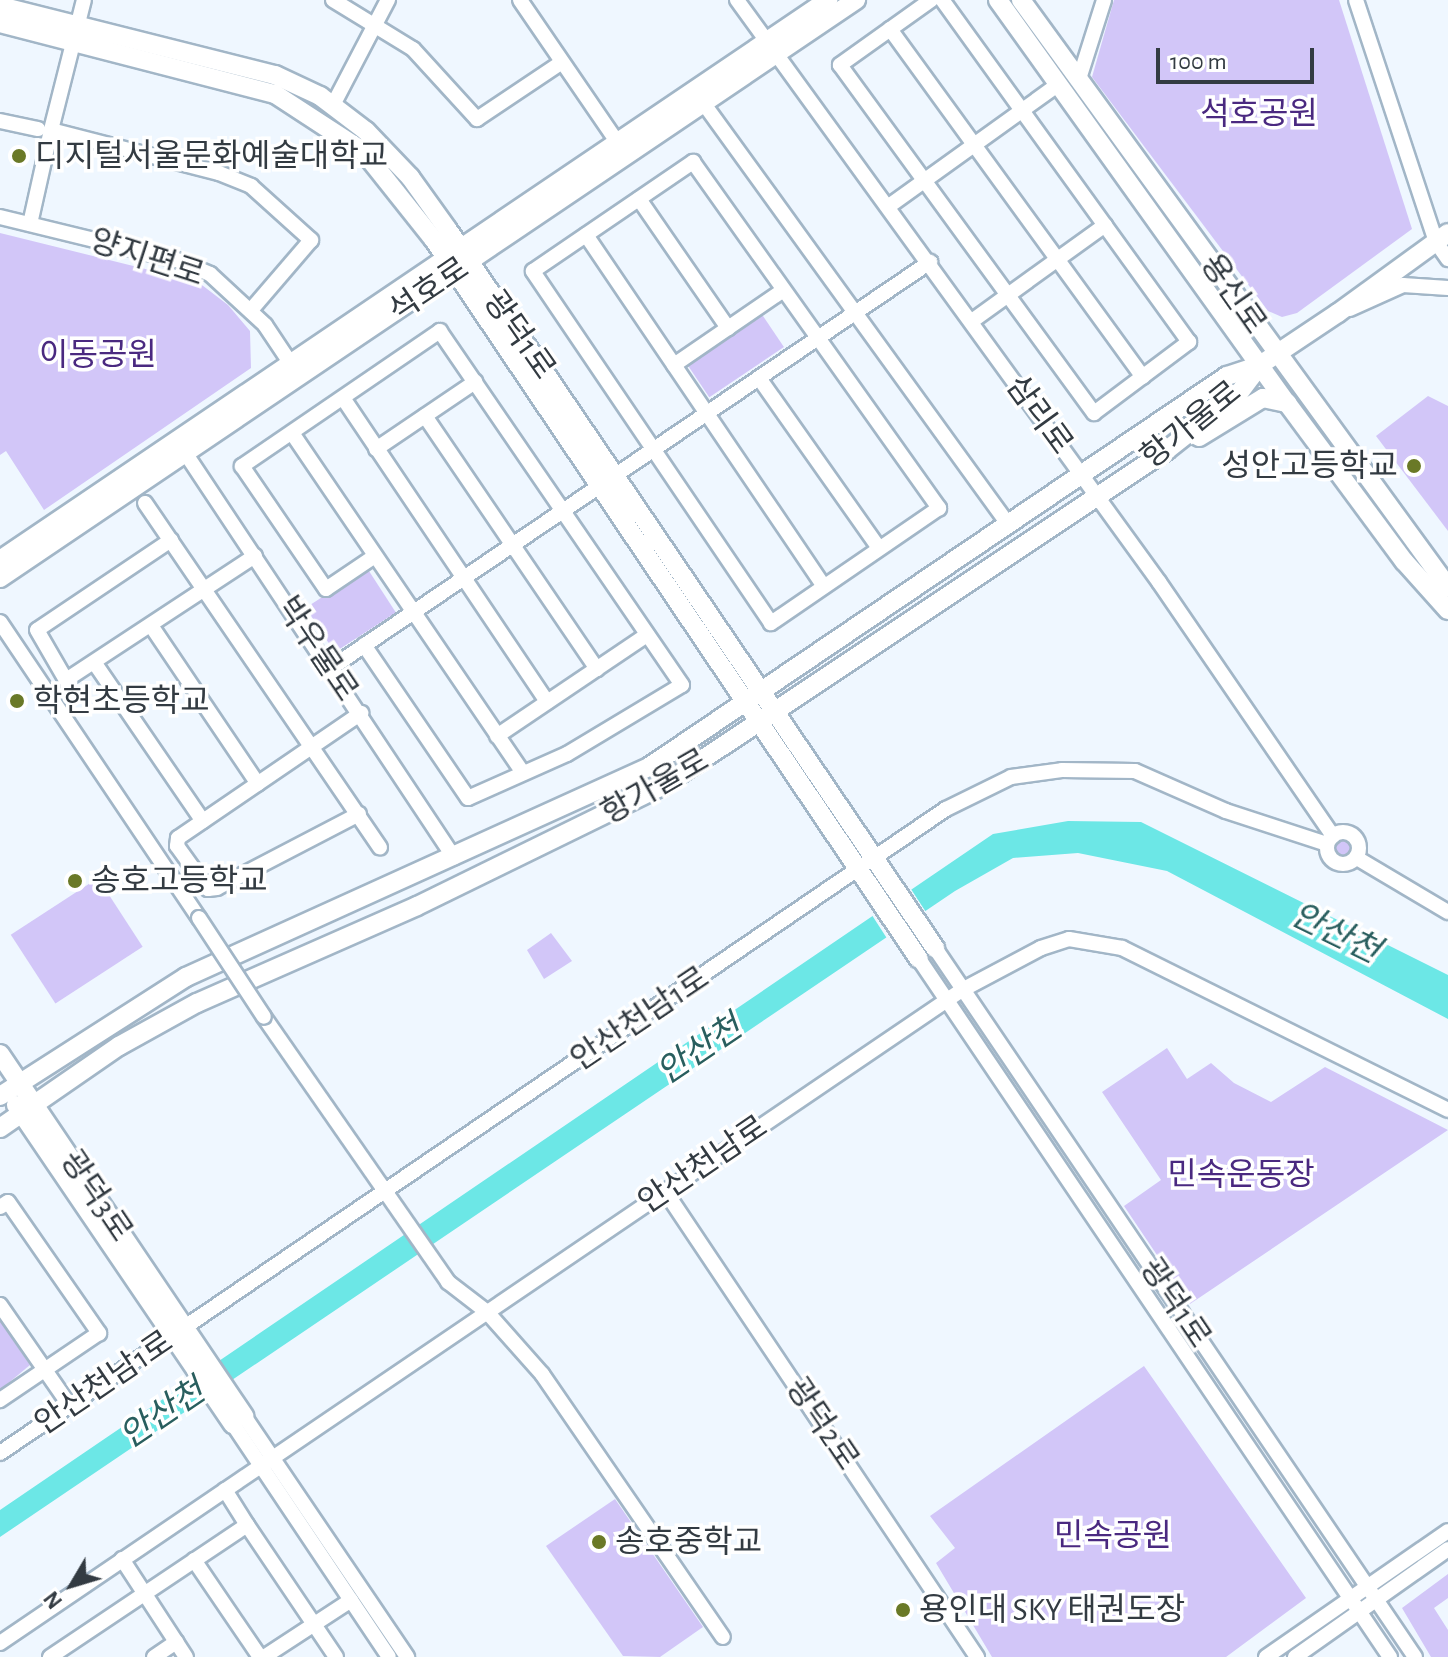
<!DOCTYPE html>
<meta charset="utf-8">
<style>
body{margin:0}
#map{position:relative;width:1448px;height:1657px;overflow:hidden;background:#eff7ff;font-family:"Alegreya Sans","Noto Sans KR",sans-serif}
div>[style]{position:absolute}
.green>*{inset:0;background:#d2c6f8;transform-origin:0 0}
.round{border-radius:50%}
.water>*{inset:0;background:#6ce7e6}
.pier>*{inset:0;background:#eff7ff;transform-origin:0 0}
.roads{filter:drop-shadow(2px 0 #a2b6c7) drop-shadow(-2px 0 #a2b6c7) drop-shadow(0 2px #a2b6c7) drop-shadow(0 -2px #a2b6c7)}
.minor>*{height:14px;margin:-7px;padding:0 7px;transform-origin:7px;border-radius:7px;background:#fff}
.minor>.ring{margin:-7px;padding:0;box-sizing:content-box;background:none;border:14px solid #fff;border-radius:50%}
.major>*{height:18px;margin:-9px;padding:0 9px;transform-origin:9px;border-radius:9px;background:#fff}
.bridges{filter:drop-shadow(2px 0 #a2b6c7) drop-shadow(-2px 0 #a2b6c7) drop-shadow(0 2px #a2b6c7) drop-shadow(0 -2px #a2b6c7)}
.minor-bridge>*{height:14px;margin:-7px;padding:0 7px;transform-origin:7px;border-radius:7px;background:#fff}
.dots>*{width:22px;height:22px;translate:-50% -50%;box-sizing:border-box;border:4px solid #fff;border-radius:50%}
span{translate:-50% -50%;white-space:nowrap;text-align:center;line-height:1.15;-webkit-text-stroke:7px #fff;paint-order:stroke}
.park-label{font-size:32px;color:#4a2980}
.poi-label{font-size:32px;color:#333b42}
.left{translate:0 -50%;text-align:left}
.right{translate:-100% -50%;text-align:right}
.street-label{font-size:32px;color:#333b42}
.water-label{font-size:34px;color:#295e5e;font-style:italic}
.north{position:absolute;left:32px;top:1545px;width:80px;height:80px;-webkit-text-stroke:6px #fff;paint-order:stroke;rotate:232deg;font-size:22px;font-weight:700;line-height:32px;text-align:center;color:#333b42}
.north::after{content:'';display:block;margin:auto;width:28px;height:36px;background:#333b42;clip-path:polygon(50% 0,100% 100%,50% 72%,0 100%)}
.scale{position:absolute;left:1156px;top:48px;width:158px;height:36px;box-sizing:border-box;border:4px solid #333b42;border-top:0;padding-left:10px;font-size:24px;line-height:28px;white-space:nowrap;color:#333b42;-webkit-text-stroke:6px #fff;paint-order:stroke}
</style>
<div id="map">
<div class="green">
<i style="clip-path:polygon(1114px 0,1339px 0,1412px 229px,1297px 313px,1282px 317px,1268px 311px,1092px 77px)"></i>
<i style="clip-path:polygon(0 233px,198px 282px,228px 305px,250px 331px,251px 368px,44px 510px,6px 451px,0 455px)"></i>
<i style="left:761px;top:313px;width:41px;height:90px;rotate:56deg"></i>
<i style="clip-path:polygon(1428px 396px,1448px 406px,1448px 531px,1376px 436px)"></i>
<i style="left:367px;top:568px;width:53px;height:73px;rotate:57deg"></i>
<i class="round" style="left:1333px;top:838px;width:20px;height:20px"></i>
<i style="left:98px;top:878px;width:82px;height:104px;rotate:57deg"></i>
<i style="clip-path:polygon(551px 933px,572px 961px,544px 979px,527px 950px)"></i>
<i style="clip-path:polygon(1167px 1048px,1187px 1079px,1211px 1063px,1234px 1083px,1271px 1102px,1325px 1067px,1448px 1130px,1190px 1304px,1124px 1206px,1161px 1180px,1102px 1092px)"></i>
<i style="clip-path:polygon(0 1321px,30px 1365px,0 1390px)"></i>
<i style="clip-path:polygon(1144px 1366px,1306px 1598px,1226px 1657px,992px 1657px,936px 1563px,955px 1548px,930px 1516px)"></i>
<i style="clip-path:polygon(615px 1499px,703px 1627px,660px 1657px,623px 1656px,546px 1546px)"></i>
<i style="clip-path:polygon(1448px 1574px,1448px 1598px,1434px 1608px,1448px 1630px,1448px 1657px,1431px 1657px,1402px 1608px)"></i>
</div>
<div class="water">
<i style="clip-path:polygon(1068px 821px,1141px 822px,1448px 975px,1448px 1019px,1167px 871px,1078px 853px,1013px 858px,955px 891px,0 1537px,0 1510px,993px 834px)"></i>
</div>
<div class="pier">
<i style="left:909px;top:886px;width:35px;height:47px;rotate:57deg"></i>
</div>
<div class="roads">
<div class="minor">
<i style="left:333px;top:0;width:94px;rotate:31.5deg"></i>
<i style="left:413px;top:49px;width:95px;rotate:47.6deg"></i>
<i style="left:477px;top:119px;width:102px;rotate:-33.8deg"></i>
<i style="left:520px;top:0;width:181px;rotate:55.6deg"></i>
<i style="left:737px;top:0;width:719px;rotate:54.05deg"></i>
<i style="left:1159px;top:582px;width:308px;rotate:55.6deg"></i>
<i style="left:931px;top:0;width:112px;rotate:144.5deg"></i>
<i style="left:840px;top:65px;width:431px;rotate:53.9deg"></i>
<i style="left:1094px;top:413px;width:119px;rotate:-36.8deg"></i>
<i style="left:1189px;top:342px;width:422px;rotate:-125.8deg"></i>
<i style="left:1356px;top:0;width:255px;rotate:71.7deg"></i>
<i style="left:1436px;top:242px;width:21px;rotate:55deg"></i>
<i style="left:890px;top:29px;width:430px;rotate:54deg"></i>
<i style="left:1079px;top:79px;width:83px;rotate:-72.4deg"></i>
<i style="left:699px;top:97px;width:527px;rotate:54.11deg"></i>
<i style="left:333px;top:105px;width:119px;rotate:-62.4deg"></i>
<i style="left:0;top:121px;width:39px;rotate:12deg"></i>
<i style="left:51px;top:130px;width:134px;rotate:-75.8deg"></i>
<i style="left:693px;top:162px;width:425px;rotate:54.6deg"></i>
<i style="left:939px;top:508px;width:204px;rotate:145.6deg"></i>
<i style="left:771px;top:623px;width:425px;rotate:-124.1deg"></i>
<i style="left:533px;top:271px;width:194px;rotate:-34.3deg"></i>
<i style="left:639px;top:199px;width:157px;rotate:55.4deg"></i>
<i style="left:889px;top:206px;width:209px;rotate:-35.7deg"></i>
<i style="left:0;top:217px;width:182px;rotate:13.7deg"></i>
<i style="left:177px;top:260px;width:36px;rotate:23deg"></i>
<i style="left:210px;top:274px;width:75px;rotate:42.8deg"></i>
<i style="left:265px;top:325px;width:54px;rotate:56.3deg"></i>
<i style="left:30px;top:224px;width:96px;rotate:-77.4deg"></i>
<i style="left:51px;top:130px;width:173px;rotate:14.4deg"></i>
<i style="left:219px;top:173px;width:35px;rotate:22deg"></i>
<i style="left:251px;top:186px;width:81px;rotate:42deg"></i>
<i style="left:311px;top:240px;width:92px;rotate:130.6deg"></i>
<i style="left:586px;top:235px;width:424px;rotate:55.9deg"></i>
<i style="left:1350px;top:309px;width:58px;rotate:-24.4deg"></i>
<i style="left:1403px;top:285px;width:45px;rotate:3.8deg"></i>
<i style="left:972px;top:321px;width:164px;rotate:-35.8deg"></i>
<i style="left:674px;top:365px;width:131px;rotate:-34.4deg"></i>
<i style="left:759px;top:378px;width:208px;rotate:54.8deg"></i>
<i style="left:343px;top:398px;width:366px;rotate:56.1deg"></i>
<i style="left:425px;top:416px;width:306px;rotate:55.8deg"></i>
<i style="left:292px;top:433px;width:411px;rotate:55.8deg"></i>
<i style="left:180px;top:445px;width:495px;rotate:56.4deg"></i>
<i style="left:376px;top:449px;width:120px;rotate:-34.1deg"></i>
<i style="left:145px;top:503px;width:417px;rotate:55.7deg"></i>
<i style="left:171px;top:540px;width:161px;rotate:146.1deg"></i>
<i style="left:37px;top:630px;width:58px;rotate:59.9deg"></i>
<i style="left:66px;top:680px;width:226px;rotate:-33.3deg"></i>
<i style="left:0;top:622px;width:357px;rotate:56.1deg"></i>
<i style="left:152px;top:627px;width:189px;rotate:56deg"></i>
<i style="left:364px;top:645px;width:185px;rotate:55.8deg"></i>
<i style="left:468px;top:798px;width:108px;rotate:-24deg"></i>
<i style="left:567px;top:754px;width:134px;rotate:-31deg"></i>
<i style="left:682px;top:685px;width:429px;rotate:-124.4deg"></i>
<i style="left:440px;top:331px;width:240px;rotate:145.7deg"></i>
<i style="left:242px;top:466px;width:149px;rotate:55.7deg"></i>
<i style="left:326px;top:589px;width:59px;rotate:-34deg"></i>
<i style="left:96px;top:665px;width:189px;rotate:55.6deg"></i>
<i style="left:331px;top:668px;width:724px;rotate:-34.13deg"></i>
<i style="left:497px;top:736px;width:181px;rotate:-34deg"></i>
<i style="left:359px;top:814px;width:160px;rotate:152.5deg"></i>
<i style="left:217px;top:888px;width:9px;rotate:174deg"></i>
<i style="left:208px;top:889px;width:53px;rotate:-125.8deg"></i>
<i style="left:177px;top:846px;width:8px;rotate:-83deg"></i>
<i style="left:178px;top:838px;width:222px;rotate:-34.3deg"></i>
<i class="ring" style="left:1327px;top:832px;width:18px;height:18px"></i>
<i style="left:1357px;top:858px;width:106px;rotate:30.7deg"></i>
<i style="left:935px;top:948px;width:856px;rotate:55.9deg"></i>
<i style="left:919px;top:959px;width:842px;rotate:55.99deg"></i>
<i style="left:264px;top:1017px;width:323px;rotate:55.2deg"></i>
<i style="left:448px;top:1282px;width:49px;rotate:37.6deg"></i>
<i style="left:487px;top:1312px;width:83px;rotate:48.4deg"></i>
<i style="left:542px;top:1374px;width:319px;rotate:55.5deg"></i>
<i style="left:665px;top:1191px;width:561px;rotate:56.2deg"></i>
<i style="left:0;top:1207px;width:9px;rotate:-32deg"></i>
<i style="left:8px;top:1202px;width:160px;rotate:55.2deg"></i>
<i style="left:99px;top:1333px;width:120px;rotate:145.9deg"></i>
<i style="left:0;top:1305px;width:123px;rotate:55.3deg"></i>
<i style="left:244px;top:1416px;width:291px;rotate:55.9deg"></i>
<i style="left:233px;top:1424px;width:280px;rotate:56.2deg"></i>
<i style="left:0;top:1453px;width:1144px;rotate:-34.25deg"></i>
<i style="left:946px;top:809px;width:72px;rotate:-26.2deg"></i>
<i style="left:1011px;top:777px;width:51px;rotate:-7.8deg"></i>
<i style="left:1062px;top:770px;width:73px;rotate:0.8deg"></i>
<i style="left:1135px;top:771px;width:99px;rotate:23.7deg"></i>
<i style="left:1226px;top:811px;width:106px;rotate:18.1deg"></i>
<i style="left:225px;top:1490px;width:41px;rotate:57.8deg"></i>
<i style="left:122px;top:1559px;width:117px;rotate:56.9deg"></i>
<i style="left:194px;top:1560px;width:117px;rotate:55.8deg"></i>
<i style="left:0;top:1643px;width:1163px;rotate:-34.17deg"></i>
<i style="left:962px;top:990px;width:89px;rotate:-28deg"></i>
<i style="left:1041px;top:948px;width:29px;rotate:-18deg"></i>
<i style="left:1069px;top:939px;width:54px;rotate:9.6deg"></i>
<i style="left:1122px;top:948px;width:364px;rotate:26.4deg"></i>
<i style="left:50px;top:1657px;width:237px;rotate:-33.8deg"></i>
<i style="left:247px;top:1525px;width:159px;rotate:56deg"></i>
<i style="left:154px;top:1657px;width:27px;rotate:-34deg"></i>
<i style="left:264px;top:1657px;width:104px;rotate:-33.2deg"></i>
<i style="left:1266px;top:1657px;width:221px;rotate:-34.7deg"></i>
<i style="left:1295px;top:1657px;width:187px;rotate:-35.2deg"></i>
</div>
<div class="major">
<i style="left:998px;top:0;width:496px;rotate:54.4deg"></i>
<i style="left:1287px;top:403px;width:197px;rotate:53.5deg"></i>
<i style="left:1404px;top:561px;width:66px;rotate:48.1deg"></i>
<i style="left:1021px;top:0;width:726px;rotate:53.97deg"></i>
<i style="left:0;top:6px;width:284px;rotate:14.1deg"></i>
<i style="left:275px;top:75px;width:50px;rotate:25deg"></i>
<i style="left:320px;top:96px;width:58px;rotate:37.3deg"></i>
<i style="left:366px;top:131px;width:64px;rotate:46.3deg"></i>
<i style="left:410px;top:177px;width:65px;rotate:54.4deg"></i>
<i style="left:448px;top:230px;width:868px;rotate:55.85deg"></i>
<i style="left:0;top:23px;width:284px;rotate:14.5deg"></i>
<i style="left:275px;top:94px;width:106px;rotate:33.1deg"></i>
<i style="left:364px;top:152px;width:112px;rotate:51.5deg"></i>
<i style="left:434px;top:240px;width:867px;rotate:56deg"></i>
<i style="left:1199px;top:437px;width:75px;rotate:-31.4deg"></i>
<i style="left:1263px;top:398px;width:25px;rotate:12deg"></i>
<i style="left:0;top:560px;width:1000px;rotate:-34.07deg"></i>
<i style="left:0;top:578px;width:1033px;rotate:-34.03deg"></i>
<i style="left:0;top:1054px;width:437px;rotate:56deg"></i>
<i style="left:0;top:1096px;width:221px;rotate:-32.6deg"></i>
<i style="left:186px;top:977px;width:508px;rotate:-24.4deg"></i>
<i style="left:649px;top:767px;width:698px;rotate:-34.08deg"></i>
<i style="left:1227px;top:376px;width:35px;rotate:-18deg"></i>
<i style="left:1260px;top:365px;width:94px;rotate:-33.7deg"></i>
<i style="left:1338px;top:313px;width:136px;rotate:-36deg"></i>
<i style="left:16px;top:1105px;width:386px;rotate:55.8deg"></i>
<i style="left:0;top:1128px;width:145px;rotate:-34.6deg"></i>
<i style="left:119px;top:1046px;width:89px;rotate:-28.9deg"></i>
<i style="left:197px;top:1003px;width:240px;rotate:-23.8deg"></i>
<i style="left:417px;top:906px;width:275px;rotate:-26.1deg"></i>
<i style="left:664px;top:785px;width:604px;rotate:-33.66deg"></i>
<i style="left:1167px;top:450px;width:92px;rotate:-38.4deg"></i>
<i style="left:1239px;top:393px;width:35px;rotate:-53deg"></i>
</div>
</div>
<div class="bridges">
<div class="minor-bridge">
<i style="left:199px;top:918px;width:118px;rotate:56.7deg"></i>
</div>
</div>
<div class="dots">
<i style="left:19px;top:156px;background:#6a7927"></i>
<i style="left:1414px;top:466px;background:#6a7927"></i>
<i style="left:17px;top:701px;background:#6a7927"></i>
<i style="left:75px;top:881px;background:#6a7927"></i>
<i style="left:599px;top:1542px;background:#6a7927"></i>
<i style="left:903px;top:1610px;background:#6a7927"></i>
</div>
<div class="park-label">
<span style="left:1259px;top:114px">석호공원</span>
<span style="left:98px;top:355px">이동공원</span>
<span style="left:1241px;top:1175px">민속운동장</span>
<span style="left:1113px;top:1536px">민속공원</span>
</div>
<div class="poi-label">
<span class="left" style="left:35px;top:156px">디지털서울문화예술대학교</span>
<span class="right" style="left:1398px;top:466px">성안고등학교</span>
<span class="left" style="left:33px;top:701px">학현초등학교</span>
<span class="left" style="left:91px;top:881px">송호고등학교</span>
<span class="left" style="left:615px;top:1542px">송호중학교</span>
<span class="left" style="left:919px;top:1610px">용인대 SKY 태권도장</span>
</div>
<div class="street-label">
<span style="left:147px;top:258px;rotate:18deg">양지편로</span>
<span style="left:429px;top:290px;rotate:-34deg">석호로</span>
<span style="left:1233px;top:294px;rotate:55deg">용신로</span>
<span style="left:519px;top:335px;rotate:55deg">광덕1로</span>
<span style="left:1039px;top:415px;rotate:54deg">삼리로</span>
<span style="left:1191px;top:425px;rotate:-39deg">항가울로</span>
<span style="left:317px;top:649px;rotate:56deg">박우물로</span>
<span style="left:655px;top:787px;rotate:-30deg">항가울로</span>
<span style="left:640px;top:1019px;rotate:-34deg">안산천남1로</span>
<span style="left:703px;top:1165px;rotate:-34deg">안산천남로</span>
<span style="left:96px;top:1196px;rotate:56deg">광덕3로</span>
<span style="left:1175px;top:1303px;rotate:56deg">광덕1로</span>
<span style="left:104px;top:1383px;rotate:-34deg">안산천남1로</span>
<span style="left:822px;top:1424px;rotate:56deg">광덕2로</span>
</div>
<div class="water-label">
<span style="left:1335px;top:934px;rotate:26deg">안산천</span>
<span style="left:700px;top:1051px;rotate:-34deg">안산천</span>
<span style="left:163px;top:1415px;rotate:-34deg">안산천</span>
</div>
<div class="north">N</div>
<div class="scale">100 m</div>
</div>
